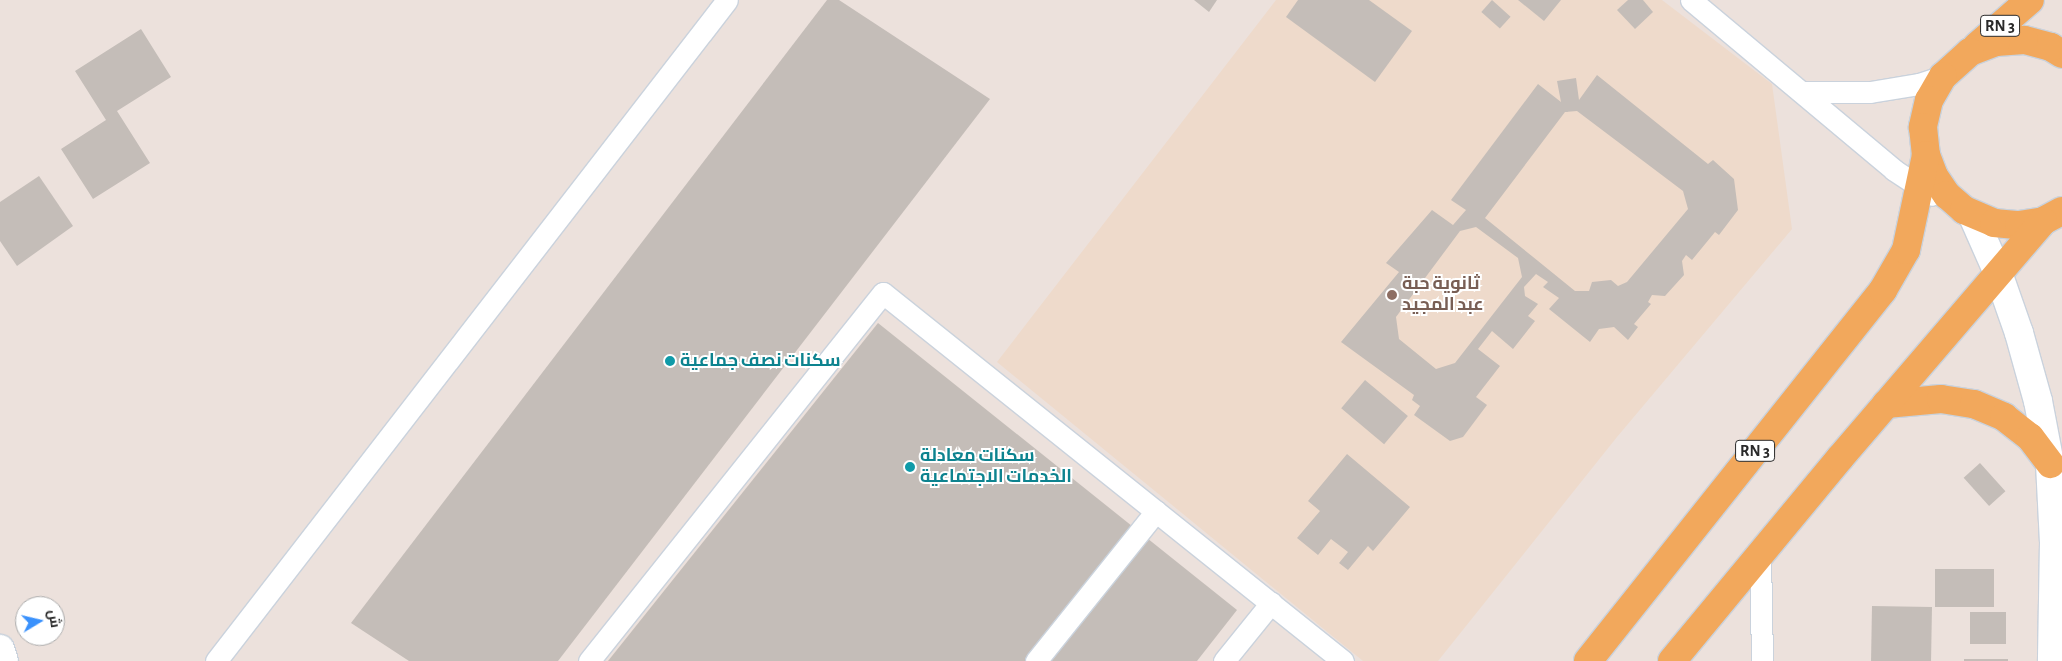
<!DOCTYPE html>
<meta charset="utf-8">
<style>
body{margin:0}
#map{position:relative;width:2062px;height:661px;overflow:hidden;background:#ece1dc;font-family:"Alegreya Sans",Cairo,sans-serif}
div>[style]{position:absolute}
.education>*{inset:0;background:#eedacb}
.building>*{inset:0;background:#c4bdb8;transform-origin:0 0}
.roads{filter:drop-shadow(1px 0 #cad2dc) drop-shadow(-1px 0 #cad2dc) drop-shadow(0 1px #cad2dc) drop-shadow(0 -1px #cad2dc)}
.street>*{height:21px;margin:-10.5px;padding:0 10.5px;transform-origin:10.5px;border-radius:10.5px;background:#fff}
.secondary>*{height:28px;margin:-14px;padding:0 14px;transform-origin:14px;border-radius:14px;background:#fff}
.primary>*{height:28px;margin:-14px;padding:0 14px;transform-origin:14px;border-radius:14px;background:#f2a85c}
.dots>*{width:14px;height:14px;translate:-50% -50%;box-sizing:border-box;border:2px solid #fff;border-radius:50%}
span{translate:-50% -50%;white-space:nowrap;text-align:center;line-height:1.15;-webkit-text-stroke:4px #fff;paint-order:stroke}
.shield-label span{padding:1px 4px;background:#fff;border:1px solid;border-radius:4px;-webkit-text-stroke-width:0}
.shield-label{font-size:16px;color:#2a2a2a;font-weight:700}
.education-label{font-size:18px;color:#785e54;font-weight:700}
.left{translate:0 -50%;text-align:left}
.culture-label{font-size:18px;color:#0d838f;font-weight:700}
.north{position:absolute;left:15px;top:596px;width:50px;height:50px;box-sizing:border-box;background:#fff;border:1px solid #aaa;border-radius:50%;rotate:81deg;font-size:14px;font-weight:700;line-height:20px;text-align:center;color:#2a2a2a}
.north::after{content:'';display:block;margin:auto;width:18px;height:22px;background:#3a91fc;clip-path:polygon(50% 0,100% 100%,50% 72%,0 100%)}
</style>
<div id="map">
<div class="education">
<i style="clip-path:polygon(1276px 0,1662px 0,1772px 84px,1792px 229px,1617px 437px,1438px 661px,1363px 661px,997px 362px)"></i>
</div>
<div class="building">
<i style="clip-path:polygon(827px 0,839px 0,990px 99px,558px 661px,409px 661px,351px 623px)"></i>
<i style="clip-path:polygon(1194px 0,1217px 0,1209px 12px)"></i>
<i style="clip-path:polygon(1298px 0,1369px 0,1412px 31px,1375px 82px,1286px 17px)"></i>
<i style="left:1492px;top:0;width:25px;height:16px;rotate:42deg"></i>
<i style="clip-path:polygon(1518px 0,1561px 0,1544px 21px)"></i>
<i style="clip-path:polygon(1628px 0,1643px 0,1653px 12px,1635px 29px,1617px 10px)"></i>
<i style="clip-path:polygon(141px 29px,171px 77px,117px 111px,150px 163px,93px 199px,61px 149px,106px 120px,75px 71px)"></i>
<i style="clip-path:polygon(evenodd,1597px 75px,1708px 164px,1713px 160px,1734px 179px,1738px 210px,1719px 235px,1715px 232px,1692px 260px,1686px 255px,1682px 261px,1684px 275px,1665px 296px,1652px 295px,1648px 302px,1651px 304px,1634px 324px,1638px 327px,1628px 340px,1614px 327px,1599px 329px,1590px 342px,1549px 309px,1559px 298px,1543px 287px,1548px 282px,1536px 274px,1524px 287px,1525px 296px,1538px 304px,1528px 316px,1535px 321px,1513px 349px,1492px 331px,1478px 349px,1500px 366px,1476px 397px,1487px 405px,1463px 437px,1450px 441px,1414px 415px,1420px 406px,1412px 400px,1414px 395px,1341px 342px,1399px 272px,1386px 263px,1432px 210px,1453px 225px,1466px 210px,1451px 200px,1538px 84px,1561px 102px,1557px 81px,1576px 78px,1579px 100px,1597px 75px,1577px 111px,1683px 191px,1688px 209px,1627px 282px,1618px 286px,1611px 280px,1592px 282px,1589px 291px,1575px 291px,1485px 218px,1565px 112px,1577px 111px,1597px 75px,1476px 227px,1518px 258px,1522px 277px,1455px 363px,1436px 369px,1399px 339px,1396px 317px,1460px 231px,1476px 227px)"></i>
<i style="clip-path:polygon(39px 176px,73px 226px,17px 266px,0 241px,0 202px)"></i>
<i style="clip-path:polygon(878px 323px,1237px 610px,1197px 661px,608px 661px)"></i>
<i style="left:1365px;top:380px;width:56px;height:37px;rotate:40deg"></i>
<i style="clip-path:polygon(1347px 454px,1410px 507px,1373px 551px,1368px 546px,1348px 570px,1339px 563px,1348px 552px,1331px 539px,1318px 555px,1297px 538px,1320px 511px,1308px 501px)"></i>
<i style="left:1980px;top:463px;width:38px;height:22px;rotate:48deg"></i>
<i style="left:1935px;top:569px;width:59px;height:38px"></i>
<i style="left:1872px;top:606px;width:60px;height:55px;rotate:1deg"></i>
<i style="left:2006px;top:612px;width:32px;height:36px;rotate:90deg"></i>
<i style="left:1964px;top:659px;width:44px;height:2px"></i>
</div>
<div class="roads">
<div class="street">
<i style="left:1691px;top:0;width:265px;rotate:39.9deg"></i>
<i style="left:1894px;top:170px;width:45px;rotate:33.3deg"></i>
<i style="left:1803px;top:92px;width:67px"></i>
<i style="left:1870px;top:92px;width:50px;rotate:-9.3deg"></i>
<i style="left:1919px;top:84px;width:25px;rotate:-18deg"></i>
<i style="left:1760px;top:555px;width:106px;rotate:88.9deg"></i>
<i style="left:216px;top:661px;width:835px;rotate:-52.29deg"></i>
<i style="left:589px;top:661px;width:471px;rotate:-51.4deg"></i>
<i style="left:883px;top:293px;width:589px;rotate:38.66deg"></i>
<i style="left:1036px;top:661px;width:192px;rotate:-51.3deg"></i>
<i style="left:1224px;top:661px;width:75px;rotate:-51deg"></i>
</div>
<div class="secondary">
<i style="left:1972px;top:214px;width:64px;rotate:66.2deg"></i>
<i style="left:1998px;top:273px;width:64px;rotate:70.7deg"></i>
<i style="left:2019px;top:333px;width:71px;rotate:74.4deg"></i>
<i style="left:2038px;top:401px;width:64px;rotate:79.2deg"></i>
<i style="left:2050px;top:464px;width:78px;rotate:87.1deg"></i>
<i style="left:2054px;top:542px;width:119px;rotate:91deg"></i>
<i style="left:0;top:649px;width:13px;rotate:72deg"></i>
</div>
<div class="primary">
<i style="left:1977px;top:46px;width:70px;rotate:-41deg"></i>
<i style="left:2062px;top:54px;width:13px;rotate:-148deg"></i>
<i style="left:2051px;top:47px;width:28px;rotate:-165deg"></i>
<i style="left:2024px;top:40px;width:28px;rotate:176deg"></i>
<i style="left:1996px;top:42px;width:28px;rotate:159deg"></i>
<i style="left:1970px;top:52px;width:36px;rotate:138deg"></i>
<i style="left:1943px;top:76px;width:28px;rotate:120deg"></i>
<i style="left:1929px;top:100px;width:28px;rotate:103deg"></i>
<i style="left:1923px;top:127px;width:28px;rotate:84deg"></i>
<i style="left:1926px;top:155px;width:22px;rotate:69deg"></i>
<i style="left:1934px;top:176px;width:23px;rotate:56deg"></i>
<i style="left:1947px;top:195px;width:23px;rotate:41deg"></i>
<i style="left:1964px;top:210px;width:33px;rotate:23deg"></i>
<i style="left:1994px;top:223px;width:25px;rotate:5deg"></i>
<i style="left:2019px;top:225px;width:24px;rotate:-9deg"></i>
<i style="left:2043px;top:221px;width:21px;rotate:-28deg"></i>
<i style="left:1886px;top:404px;width:55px;rotate:-5.2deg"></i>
<i style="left:1941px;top:399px;width:33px;rotate:9deg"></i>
<i style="left:1974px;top:404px;width:33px;rotate:23deg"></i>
<i style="left:2004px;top:417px;width:33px;rotate:38deg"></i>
<i style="left:2030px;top:437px;width:34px;rotate:53deg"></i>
<i style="left:1588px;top:661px;width:474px;rotate:-51.5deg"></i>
<i style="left:1883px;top:290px;width:46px;rotate:-60.1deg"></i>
<i style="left:1906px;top:250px;width:97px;rotate:-78.1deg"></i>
<i style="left:1672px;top:661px;width:264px;rotate:-50.4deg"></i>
<i style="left:1840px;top:458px;width:312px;rotate:-49.4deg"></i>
</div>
</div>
<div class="dots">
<i style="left:1392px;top:295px;background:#8d6e63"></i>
<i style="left:670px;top:361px;background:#0f9aa8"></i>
<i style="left:910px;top:467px;background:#0f9aa8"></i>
</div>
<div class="shield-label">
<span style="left:2000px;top:26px">RN 3</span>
<span style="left:1755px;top:451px">RN 3</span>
</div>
<div class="education-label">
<span class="left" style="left:1402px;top:295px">ثانوية حبة<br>عبد المجيد</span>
</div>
<div class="culture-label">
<span class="left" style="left:680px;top:361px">سكنات نصف جماعية</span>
<span class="left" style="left:920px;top:467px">سكنات معادلة<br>الخدمات الاجتماعية</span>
</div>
<div class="north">ش</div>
</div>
